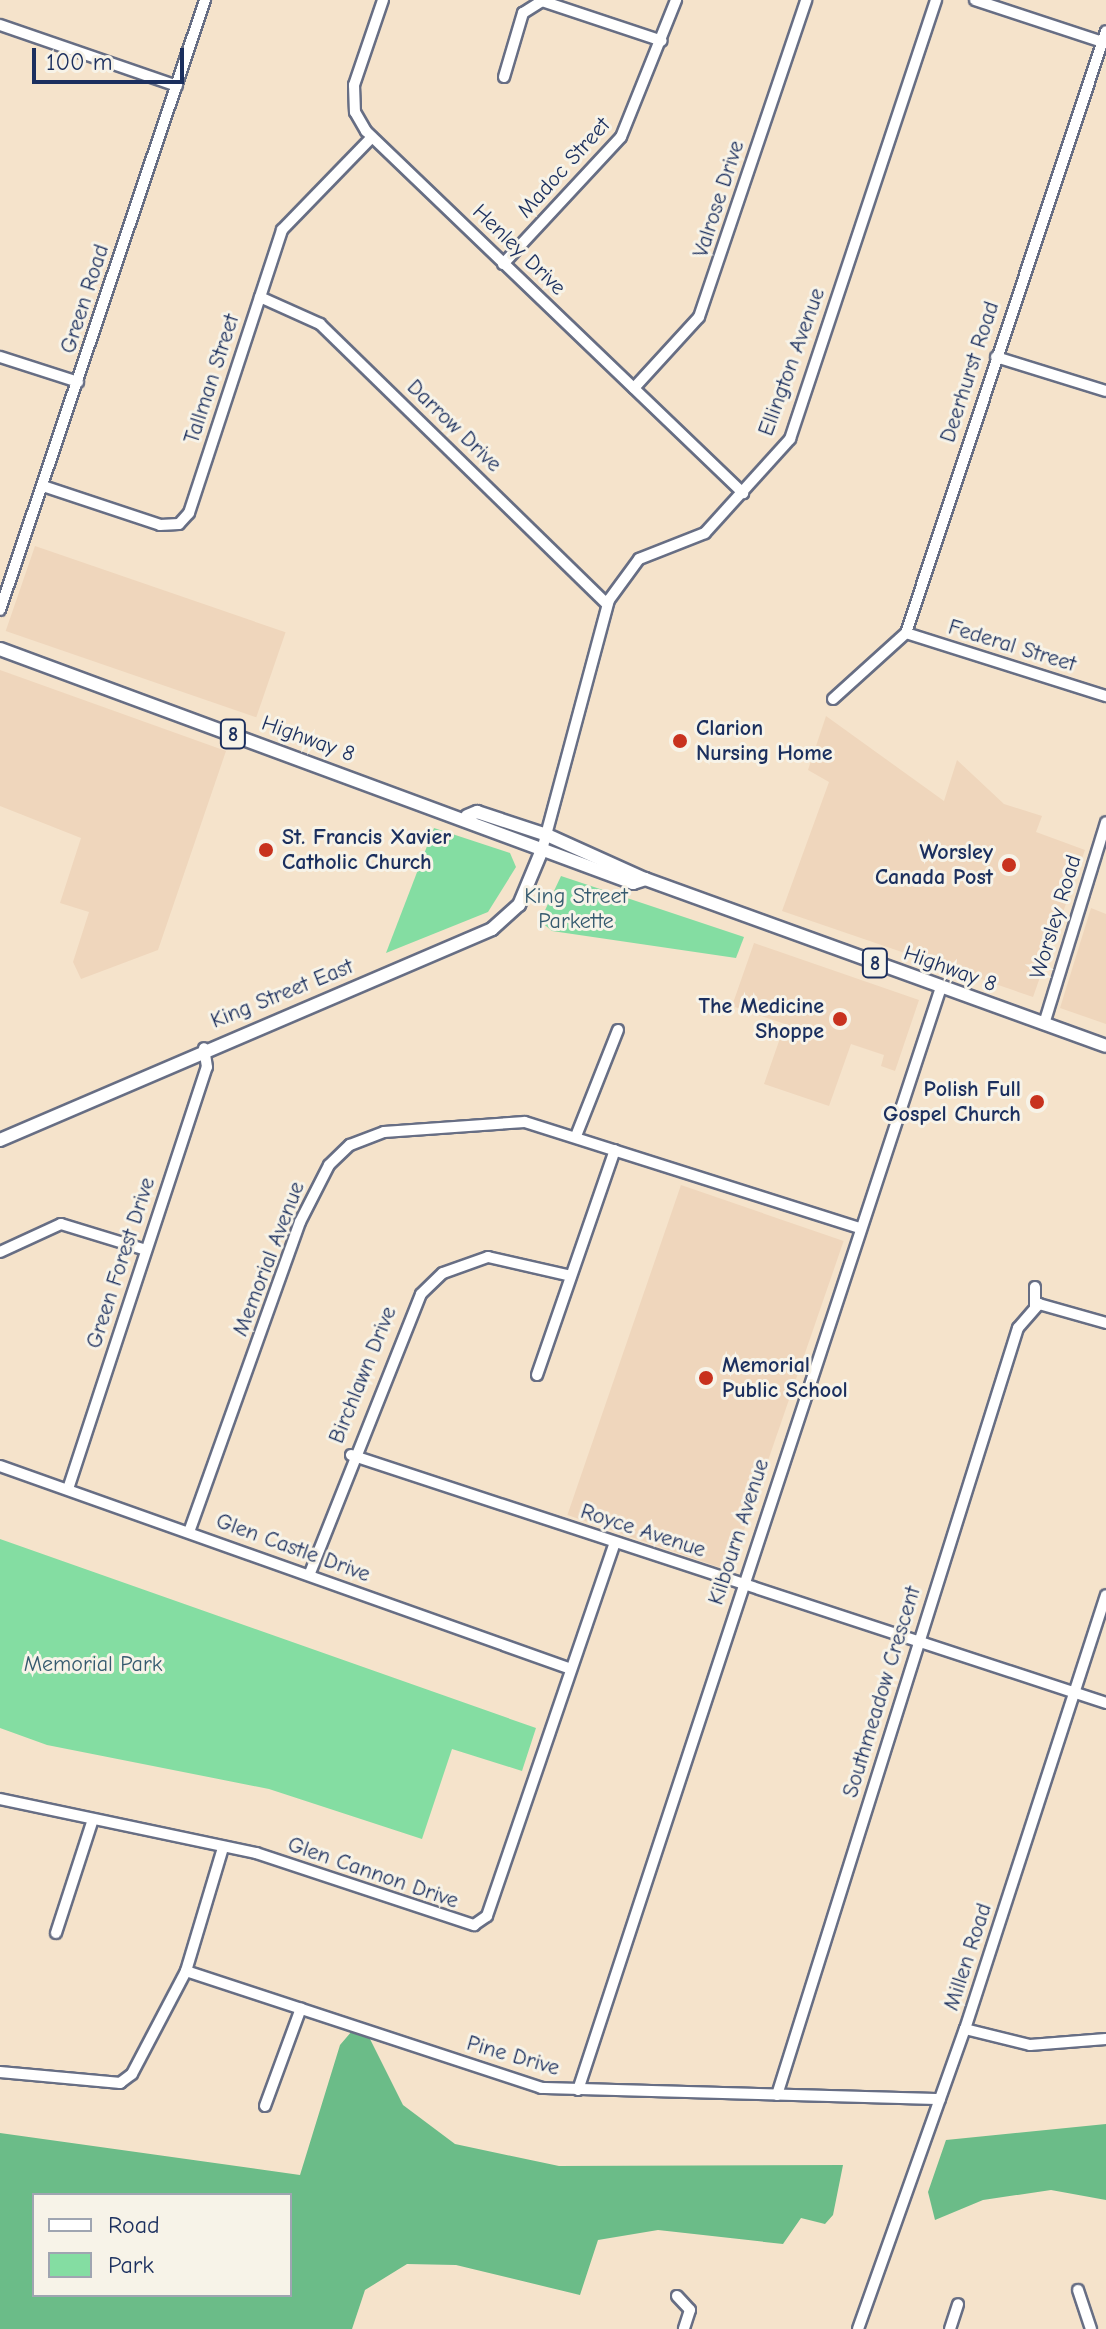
<!DOCTYPE html>
<style>
body{margin:0}
#map{position:relative;width:1106px;height:2329px;overflow:hidden;background:#f5e3cb;font-family:"Comic Neue",sans-serif}
div>[style]{position:absolute}
.built>*{inset:0;background:#efd6bc;transform-origin:0 0}
.green>*{inset:0;background:#84dda2}
.forest>*{inset:0;background:#6bbc88}
.roads{filter:drop-shadow(2px 0 #676e84) drop-shadow(-2px 0 #676e84) drop-shadow(0 2px #676e84) drop-shadow(0 -2px #676e84)}
.minor>*{height:10px;margin:-5px;padding:0 5px;transform-origin:5px;border-radius:5px;background:#fff}
.major>*{height:12px;margin:-6px;padding:0 6px;transform-origin:6px;border-radius:6px;background:#fff}
.dots>*{width:22px;height:22px;translate:-50% -50%;box-sizing:border-box;border:4px solid #f7f3e8;border-radius:50%}
span{translate:-50% -50%;white-space:nowrap;text-align:center;line-height:1.15;-webkit-text-stroke:6px #f7f3e8;paint-order:stroke}
.shield-label span{padding:2px 6px;background:#f7f3e8;border:2px solid;border-radius:6px;-webkit-text-stroke-width:0}
.shield-label{font-size:20px;color:#1b2f5e;font-weight:700}
.street-label{font-size:22px;color:#1b2f5e}
.poi-label{font-size:22px;color:#1b2f5e;font-weight:700}
.left{translate:0 -50%;text-align:left}
.right{translate:-100% -50%;text-align:right}
.park-label{font-size:22px;color:#355a6f}
.legend{position:absolute;left:32px;top:2193px;width:260px;height:104px;box-sizing:border-box;background:#f7f3e8;border:2px solid #9fa5b1;margin:0;padding:10px 14px;list-style:none;font-size:24px;color:#1b2f5e}
.legend li{display:flex;align-items:center;gap:16px;height:40px}
.legend b{width:40px;border:2px solid #9fa5b1}
.scale{position:absolute;left:32px;top:48px;width:152px;height:36px;box-sizing:border-box;border:4px solid #1b2f5e;border-top:0;padding-left:10px;font-size:24px;line-height:28px;white-space:nowrap;color:#1b2f5e;-webkit-text-stroke:6px #f7f3e8;paint-order:stroke}
</style>
<div id="map">
<div class="built">
<i style="left:35px;top:546px;width:265px;height:90px;rotate:19deg"></i>
<i style="clip-path:polygon(0 670px,226px 751px,158px 950px,81px 979px,73px 962px,89px 912px,60px 903px,81px 838px,0 806px)"></i>
<i style="clip-path:polygon(826px 716px,944px 801px,957px 760px,1004px 804px,1042px 816px,1036px 832px,1085px 850px,1033px 997px,782px 911px,829px 782px,808px 770px)"></i>
<i style="clip-path:polygon(1091px 908px,1106px 914px,1106px 1024px,1060px 1008px)"></i>
<i style="clip-path:polygon(754px 943px,919px 1000px,895px 1071px,881px 1066px,884px 1055px,851px 1044px,829px 1106px,764px 1084px,785px 1024px,732px 1006px)"></i>
<i style="left:681px;top:1185px;width:172px;height:349px;rotate:19deg"></i>
</div>
<div class="green">
<i style="clip-path:polygon(434px 828px,510px 853px,516px 867px,488px 912px,386px 953px)"></i>
<i style="clip-path:polygon(561px 876px,744px 937px,736px 958px,552px 931px,540px 921px)"></i>
<i style="clip-path:polygon(0 1539px,536px 1728px,522px 1771px,452px 1749px,422px 1839px,269px 1789px,47px 1745px,0 1728px)"></i>
</div>
<div class="forest">
<i style="clip-path:polygon(evenodd,352px 2031px,370px 2039px,403px 2105px,455px 2144px,559px 2166px,843px 2165px,833px 2215px,825px 2224px,801px 2218px,783px 2244px,658px 2230px,598px 2240px,580px 2295px,456px 2265px,407px 2264px,365px 2290px,352px 2329px,0 2329px,0 2133px,300px 2175px,340px 2045px,352px 2031px,290px 2195px,290px 2295px,34px 2295px,34px 2195px,290px 2195px)"></i>
<i style="clip-path:polygon(1106px 2124px,1106px 2200px,1051px 2190px,983px 2200px,935px 2220px,928px 2192px,946px 2140px)"></i>
</div>
<div class="roads">
<div class="minor">
<i style="left:383px;top:0;width:90px;rotate:108.8deg"></i>
<i style="left:354px;top:85px;width:27px;rotate:88deg"></i>
<i style="left:355px;top:112px;width:22px;rotate:60deg"></i>
<i style="left:366px;top:131px;width:523px;rotate:43.84deg"></i>
<i style="left:975px;top:0;width:138px;rotate:18.2deg"></i>
<i style="left:0;top:25px;width:187px;rotate:19deg"></i>
<i style="left:504px;top:77px;width:67px;rotate:-73.5deg"></i>
<i style="left:523px;top:13px;width:22px;rotate:-32deg"></i>
<i style="left:542px;top:1px;width:126px;rotate:18.4deg"></i>
<i style="left:503px;top:264px;width:173px;rotate:-47.1deg"></i>
<i style="left:621px;top:137px;width:148px;rotate:-68.1deg"></i>
<i style="left:260px;top:297px;width:66px;rotate:24.2deg"></i>
<i style="left:320px;top:324px;width:401px;rotate:44.3deg"></i>
<i style="left:0;top:357px;width:82px;rotate:17.8deg"></i>
<i style="left:996px;top:357px;width:115px;rotate:17.2deg"></i>
<i style="left:634px;top:388px;width:96px;rotate:-47.5deg"></i>
<i style="left:699px;top:317px;width:335px;rotate:-71.3deg"></i>
<i style="left:43px;top:486px;width:123px;rotate:18.4deg"></i>
<i style="left:160px;top:525px;width:19px;rotate:-3deg"></i>
<i style="left:179px;top:524px;width:15px;rotate:-48deg"></i>
<i style="left:189px;top:513px;width:298px;rotate:-71.8deg"></i>
<i style="left:282px;top:230px;width:129px;rotate:-45.9deg"></i>
<i style="left:0;top:610px;width:644px;rotate:-71.42deg"></i>
<i style="left:906px;top:633px;width:210px;rotate:17.5deg"></i>
<i style="left:833px;top:699px;width:98px;rotate:-42.1deg"></i>
<i style="left:906px;top:633px;width:634px;rotate:-71.62deg"></i>
<i style="left:542px;top:850px;width:259px;rotate:-75deg"></i>
<i style="left:609px;top:600px;width:51px;rotate:-53.8deg"></i>
<i style="left:639px;top:559px;width:71px;rotate:-21.5deg"></i>
<i style="left:705px;top:533px;width:127px;rotate:-47.9deg"></i>
<i style="left:790px;top:439px;width:463px;rotate:-71.6deg"></i>
<i style="left:1044px;top:1024px;width:211px;rotate:-72.9deg"></i>
<i style="left:576px;top:1136px;width:114px;rotate:-68.4deg"></i>
<i style="left:0;top:1252px;width:67px;rotate:-24.7deg"></i>
<i style="left:61px;top:1224px;width:89px;rotate:17deg"></i>
<i style="left:1035px;top:1307px;width:20px;rotate:-90deg"></i>
<i style="left:537px;top:1375px;width:238px;rotate:-70.9deg"></i>
<i style="left:351px;top:1455px;width:795px;rotate:18.18deg"></i>
<i style="left:0;top:1466px;width:606px;rotate:19.57deg"></i>
<i style="left:68px;top:1489px;width:444px;rotate:-71.8deg"></i>
<i style="left:207px;top:1067px;width:19px;rotate:-99deg"></i>
<i style="left:189px;top:1532px;width:329px;rotate:-70.3deg"></i>
<i style="left:300px;top:1222px;width:64px;rotate:-63deg"></i>
<i style="left:329px;top:1165px;width:29px;rotate:-44deg"></i>
<i style="left:350px;top:1145px;width:36px;rotate:-21deg"></i>
<i style="left:384px;top:1132px;width:141px;rotate:-4.1deg"></i>
<i style="left:525px;top:1122px;width:350px;rotate:17.6deg"></i>
<i style="left:310px;top:1573px;width:300px;rotate:-68.3deg"></i>
<i style="left:421px;top:1294px;width:30px;rotate:-44deg"></i>
<i style="left:443px;top:1273px;width:48px;rotate:-19.6deg"></i>
<i style="left:488px;top:1257px;width:85px;rotate:12.9deg"></i>
<i style="left:0;top:1799px;width:262px;rotate:11.9deg"></i>
<i style="left:256px;top:1853px;width:230px;rotate:18.3deg"></i>
<i style="left:474px;top:1925px;width:16px;rotate:-35deg"></i>
<i style="left:487px;top:1916px;width:394px;rotate:-71.1deg"></i>
<i style="left:56px;top:1933px;width:117px;rotate:-72deg"></i>
<i style="left:186px;top:1971px;width:374px;rotate:18.2deg"></i>
<i style="left:541px;top:2088px;width:399px;rotate:1.6deg"></i>
<i style="left:965px;top:2029px;width:67px;rotate:13.8deg"></i>
<i style="left:1030px;top:2045px;width:76px;rotate:-4.5deg"></i>
<i style="left:0;top:2072px;width:121px;rotate:5.2deg"></i>
<i style="left:120px;top:2083px;width:15px;rotate:-37deg"></i>
<i style="left:132px;top:2074px;width:116px;rotate:-62.3deg"></i>
<i style="left:186px;top:1971px;width:128px;rotate:-73.3deg"></i>
<i style="left:578px;top:2090px;width:1161px;rotate:-71.78deg"></i>
<i style="left:777px;top:2095px;width:804px;rotate:-72.56deg"></i>
<i style="left:1018px;top:1328px;width:32px;rotate:-49deg"></i>
<i style="left:1039px;top:1304px;width:70px;rotate:15.8deg"></i>
<i style="left:265px;top:2106px;width:104px;rotate:-69.8deg"></i>
<i style="left:1078px;top:2290px;width:41px;rotate:71.6deg"></i>
<i style="left:677px;top:2296px;width:19px;rotate:47deg"></i>
<i style="left:690px;top:2310px;width:20px;rotate:108deg"></i>
<i style="left:858px;top:2329px;width:319px;rotate:-70.4deg"></i>
<i style="left:965px;top:2029px;width:456px;rotate:-72deg"></i>
<i style="left:950px;top:2329px;width:26px;rotate:-72deg"></i>
</div>
<div class="major">
<i style="left:0;top:649px;width:675px;rotate:20.29deg"></i>
<i style="left:633px;top:883px;width:13px;rotate:-18deg"></i>
<i style="left:467px;top:816px;width:11px;rotate:-22deg"></i>
<i style="left:477px;top:812px;width:74px;rotate:18.2deg"></i>
<i style="left:547px;top:835px;width:107px;rotate:24.2deg"></i>
<i style="left:645px;top:879px;width:490px;rotate:19.9deg"></i>
<i style="left:0;top:1140px;width:535px;rotate:-23.21deg"></i>
<i style="left:492px;top:929px;width:36px;rotate:-42deg"></i>
<i style="left:519px;top:905px;width:60px;rotate:-67.3deg"></i>
</div>
</div>
<div class="dots">
<i style="left:680px;top:741px;background:#c8321e"></i>
<i style="left:266px;top:850px;background:#c8321e"></i>
<i style="left:1009px;top:865px;background:#c8321e"></i>
<i style="left:840px;top:1019px;background:#c8321e"></i>
<i style="left:1037px;top:1102px;background:#c8321e"></i>
<i style="left:706px;top:1378px;background:#c8321e"></i>
</div>
<div class="shield-label">
<span style="left:233px;top:734px">8</span>
<span style="left:875px;top:963px">8</span>
</div>
<div class="street-label">
<span style="left:564px;top:168px;rotate:-48deg">Madoc Street</span>
<span style="left:719px;top:199px;rotate:-72deg">Valrose Drive</span>
<span style="left:519px;top:250px;rotate:44deg">Henley Drive</span>
<span style="left:85px;top:299px;rotate:-72deg">Green Road</span>
<span style="left:792px;top:362px;rotate:-70deg">Ellington Avenue</span>
<span style="left:970px;top:372px;rotate:-72deg">Deerhurst Road</span>
<span style="left:212px;top:379px;rotate:-72deg">Tallman Street</span>
<span style="left:454px;top:426px;rotate:44deg">Darrow Drive</span>
<span style="left:1012px;top:646px;rotate:17deg">Federal Street</span>
<span style="left:308px;top:739px;rotate:20deg">Highway 8</span>
<span style="left:1056px;top:917px;rotate:-73deg">Worsley Road</span>
<span style="left:950px;top:969px;rotate:20deg">Highway 8</span>
<span style="left:282px;top:994px;rotate:-22deg">King Street East</span>
<span style="left:269px;top:1259px;rotate:-69deg">Memorial Avenue</span>
<span style="left:121px;top:1263px;rotate:-72deg">Green Forest Drive</span>
<span style="left:363px;top:1375px;rotate:-68deg">Birchlawn Drive</span>
<span style="left:643px;top:1531px;rotate:18deg">Royce Avenue</span>
<span style="left:739px;top:1532px;rotate:-72deg">Kilbourn Avenue</span>
<span style="left:293px;top:1548px;rotate:20deg">Glen Castle Drive</span>
<span style="left:882px;top:1692px;rotate:-73deg">Southmeadow Crescent</span>
<span style="left:373px;top:1873px;rotate:19deg">Glen Cannon Drive</span>
<span style="left:968px;top:1957px;rotate:-72deg">Millen Road</span>
<span style="left:513px;top:2056px;rotate:16deg">Pine Drive</span>
</div>
<div class="poi-label">
<span class="left" style="left:696px;top:741px">Clarion<br>Nursing Home</span>
<span class="left" style="left:282px;top:850px">St. Francis Xavier<br>Catholic Church</span>
<span class="right" style="left:993px;top:865px">Worsley<br>Canada Post</span>
<span class="right" style="left:824px;top:1019px">The Medicine<br>Shoppe</span>
<span class="right" style="left:1021px;top:1102px">Polish Full<br>Gospel Church</span>
<span class="left" style="left:722px;top:1378px">Memorial<br>Public School</span>
</div>
<div class="park-label">
<span style="left:576px;top:909px">King Street<br>Parkette</span>
<span style="left:93px;top:1665px">Memorial Park</span>
</div>
<ul class="legend">
<li><b style="height:10px;background:#fff"></b>Road</li>
<li><b style="height:22px;background:#84dda2"></b>Park</li>
</ul>
<div class="scale">100 m</div>
</div>
